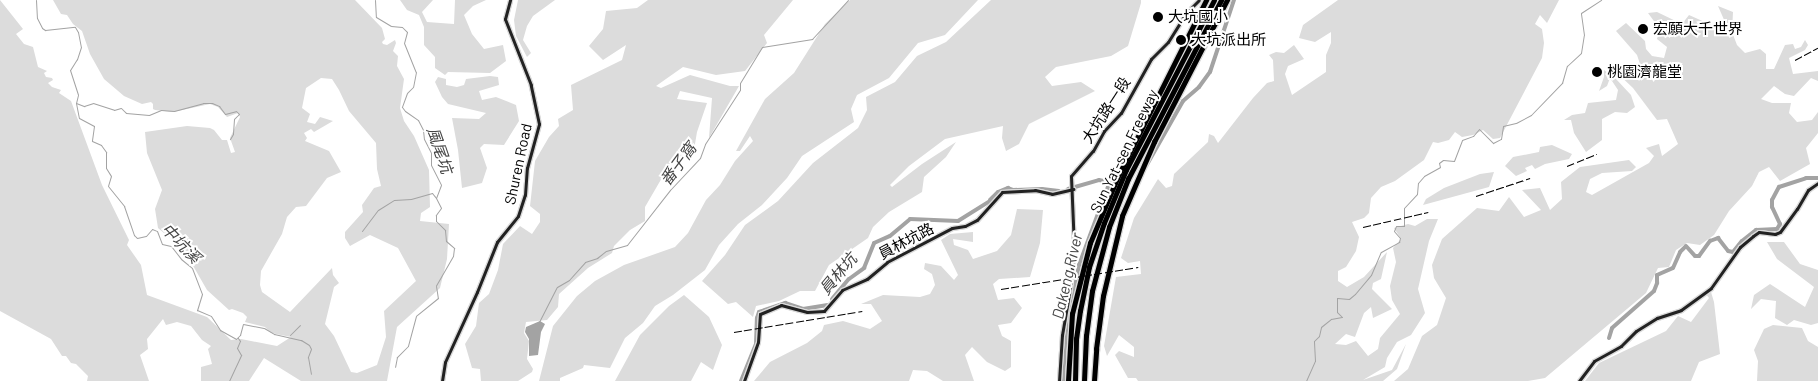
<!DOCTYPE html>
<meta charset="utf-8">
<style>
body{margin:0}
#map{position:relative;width:1818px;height:381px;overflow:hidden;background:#fff;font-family:Barlow,"Noto Sans TC",sans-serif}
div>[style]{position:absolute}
.green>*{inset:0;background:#dcdcdc}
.water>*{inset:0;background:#a3a3a3}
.stream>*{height:1px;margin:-0.5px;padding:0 0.5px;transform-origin:0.5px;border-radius:0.5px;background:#a3a3a3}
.river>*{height:4px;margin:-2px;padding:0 2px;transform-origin:2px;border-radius:2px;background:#a3a3a3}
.roads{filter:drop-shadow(1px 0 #dbdbdb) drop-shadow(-1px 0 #dbdbdb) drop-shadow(0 1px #dbdbdb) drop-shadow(0 -1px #dbdbdb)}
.secondary>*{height:3px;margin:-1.5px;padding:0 1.5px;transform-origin:1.5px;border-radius:1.5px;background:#222}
.highway>*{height:4.5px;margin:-2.25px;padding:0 2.25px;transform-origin:2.25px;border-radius:2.25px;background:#000}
.rail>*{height:1px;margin-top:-0.5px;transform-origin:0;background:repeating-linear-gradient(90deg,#000 0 8px,transparent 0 10.5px)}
.dots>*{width:14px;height:14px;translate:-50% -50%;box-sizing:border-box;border:2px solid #fff;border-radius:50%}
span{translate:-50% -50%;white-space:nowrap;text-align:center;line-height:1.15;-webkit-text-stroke:4px #fff;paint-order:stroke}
.poi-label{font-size:15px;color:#000}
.left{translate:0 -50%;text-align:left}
.street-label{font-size:15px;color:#000}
.water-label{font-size:16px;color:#444;font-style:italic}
</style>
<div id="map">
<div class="green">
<i style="clip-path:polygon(evenodd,0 0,23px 29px,16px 34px,24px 44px,33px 47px,38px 67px,47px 71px,44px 73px,46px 77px,52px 78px,53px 80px,48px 83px,52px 87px,61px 90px,59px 93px,71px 101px,102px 185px,129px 240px,127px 245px,141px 265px,147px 295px,207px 317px,231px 340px,241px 339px,277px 346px,291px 337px,271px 333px,265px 327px,245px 322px,247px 317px,243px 313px,232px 309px,229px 310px,207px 290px,184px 250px,158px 228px,155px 209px,162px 190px,147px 153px,145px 132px,187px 126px,210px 128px,214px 130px,222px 140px,227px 140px,231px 153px,235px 152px,230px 138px,240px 117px,238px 113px,227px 117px,218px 107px,210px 104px,173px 112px,155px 110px,153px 109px,153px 104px,151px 102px,142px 104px,124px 96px,104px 79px,90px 54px,82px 31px,73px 24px,67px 15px,61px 14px,53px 0,355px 0,382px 28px,385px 39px,382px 42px,383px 44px,387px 45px,395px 40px,396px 43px,393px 51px,398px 56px,397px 66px,404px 79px,400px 108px,404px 121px,414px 136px,429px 170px,430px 207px,421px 213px,420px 221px,449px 224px,447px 259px,440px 288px,397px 327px,387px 381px,301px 381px,264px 358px,249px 381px,201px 381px,201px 367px,212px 364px,208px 349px,211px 346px,202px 340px,191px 326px,177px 322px,166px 325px,163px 319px,147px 339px,148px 349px,140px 355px,149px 381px,87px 381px,88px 376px,76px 364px,71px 363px,66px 356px,62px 356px,51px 339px,0 311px,0 0,321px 78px,332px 79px,339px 90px,349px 111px,376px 143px,377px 169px,381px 186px,374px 188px,362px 205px,363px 212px,345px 232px,345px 238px,350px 246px,370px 235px,398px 248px,416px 281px,384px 311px,386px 337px,377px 365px,357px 373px,351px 372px,334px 336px,325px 324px,334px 287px,339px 283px,333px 275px,332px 268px,290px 312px,262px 292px,260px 285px,261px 271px,282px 234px,287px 217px,296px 207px,306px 206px,327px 178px,341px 172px,329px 151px,305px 141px,307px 138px,304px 133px,311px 129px,314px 132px,333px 121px,320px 117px,315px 124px,307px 122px,310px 114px,302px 108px,306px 88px,321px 78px)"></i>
<i style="clip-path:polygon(400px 0,433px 0,422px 12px,427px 22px,454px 24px,455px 0,486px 0,473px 6px,464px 15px,472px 34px,484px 49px,503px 45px,506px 61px,490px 73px,448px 72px,445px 75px,435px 68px,435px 57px,424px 45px,424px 27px,419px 15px,407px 10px)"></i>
<i style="clip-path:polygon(518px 0,555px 0,533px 16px,527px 26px,523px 40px,531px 53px,527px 57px,516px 36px,514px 20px)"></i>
<i style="clip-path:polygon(648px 0,793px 0,764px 35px,767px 43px,745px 71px,716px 75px,683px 67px,656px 86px,661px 88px,690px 75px,730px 86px,739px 86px,709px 138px,712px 98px,680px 91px,677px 99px,707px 103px,697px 132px,694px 150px,690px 156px,670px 164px,645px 207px,645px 221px,630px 230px,614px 246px,612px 253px,588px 268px,559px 294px,558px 307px,547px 320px,526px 322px,524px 333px,529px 341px,527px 359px,533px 369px,532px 372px,518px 381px,481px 381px,480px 369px,472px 368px,465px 344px,476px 326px,479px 303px,489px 294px,498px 270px,503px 244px,520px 226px,532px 234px,540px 222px,540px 214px,530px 206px,535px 161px,549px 137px,559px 126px,558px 119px,573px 110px,571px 85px,622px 60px,626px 45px,603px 60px,589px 46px,603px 29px,606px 11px,637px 8px)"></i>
<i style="clip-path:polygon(850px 0,978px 0,945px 35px,918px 43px,889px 78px,857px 95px,851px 109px,854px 122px,802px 156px,787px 178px,762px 205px,738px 224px,719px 245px,705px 270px,673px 295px,655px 306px,643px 323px,625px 338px,610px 368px,584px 365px,583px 368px,560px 378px,560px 381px,539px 381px,553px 326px,577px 296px,595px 281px,624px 265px,675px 247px,688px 233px,706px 200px,720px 185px,735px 161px,753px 141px,750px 136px,740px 151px,736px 151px,765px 99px,794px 73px,825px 24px)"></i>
<i style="clip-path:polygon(991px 0,1141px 0,1141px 3px,1128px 46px,1111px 56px,1056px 67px,1045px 77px,1052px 86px,1081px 82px,1095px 91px,1029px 124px,1019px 144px,1006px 151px,1002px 138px,1003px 126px,945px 139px,909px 166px,890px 185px,892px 187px,922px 164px,956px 142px,946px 157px,924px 177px,922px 192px,889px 212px,873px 227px,868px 238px,829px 265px,815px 291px,800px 291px,779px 301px,756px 306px,753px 317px,736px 302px,728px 304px,702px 281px,725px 255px,745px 225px,778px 201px,813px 163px,858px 128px,867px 110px,866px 97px,895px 82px,917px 56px,946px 42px)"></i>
<i style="clip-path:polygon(1338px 0,1559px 0,1547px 23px,1540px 15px,1535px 24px,1542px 29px,1544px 43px,1542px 58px,1500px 138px,1493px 139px,1483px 130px,1473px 135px,1462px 137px,1455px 132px,1449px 140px,1438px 143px,1433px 142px,1424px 160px,1395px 181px,1381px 187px,1371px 198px,1369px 213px,1364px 218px,1352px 222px,1359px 237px,1356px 251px,1346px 267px,1338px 271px,1338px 281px,1347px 287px,1364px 277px,1387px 252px,1381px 279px,1373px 283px,1372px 289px,1392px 309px,1373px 318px,1371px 307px,1364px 313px,1355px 337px,1346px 334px,1335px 344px,1346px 345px,1356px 341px,1368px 356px,1378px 349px,1380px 338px,1400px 314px,1392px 300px,1390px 286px,1396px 262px,1393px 248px,1401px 239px,1394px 228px,1408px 224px,1415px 226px,1427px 219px,1438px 219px,1429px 241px,1418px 289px,1425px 313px,1411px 335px,1397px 342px,1387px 358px,1385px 367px,1363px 380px,1392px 370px,1406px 344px,1397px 369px,1383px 381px,1138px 381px,1136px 378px,1128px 378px,1115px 355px,1119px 351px,1134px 357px,1134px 347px,1119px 335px,1107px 356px,1104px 346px,1116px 277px,1141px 274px,1140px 261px,1128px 263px,1121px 258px,1134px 218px,1158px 179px,1166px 188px,1172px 186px,1174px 174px,1208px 142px,1209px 134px,1214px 136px,1218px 143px,1253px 98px,1267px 83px,1274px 81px,1273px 60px,1269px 55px,1276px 52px,1284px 53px,1294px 45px,1304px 59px,1288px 66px,1285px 74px,1292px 95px,1326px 72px,1326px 55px,1331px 43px,1331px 32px,1315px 42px,1299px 38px,1303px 25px)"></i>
<i style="clip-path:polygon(1718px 6px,1733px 12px,1732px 32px,1737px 45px,1745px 53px,1760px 49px,1766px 54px,1766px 69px,1774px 69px,1785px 45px,1793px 44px,1795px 49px,1801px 47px,1805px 40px,1808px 45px,1805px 50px,1789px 58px,1793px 74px,1818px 71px,1818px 81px,1811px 78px,1794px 96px,1785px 94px,1774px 86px,1761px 99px,1772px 103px,1791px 103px,1789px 113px,1797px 122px,1812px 120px,1818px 112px,1818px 133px,1806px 148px,1810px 164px,1780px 181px,1769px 167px,1759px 172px,1752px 186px,1729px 211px,1714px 235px,1700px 245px,1687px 243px,1676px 250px,1669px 267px,1658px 268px,1646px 293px,1545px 378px,1528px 381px,1394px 381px,1408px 369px,1422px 336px,1437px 325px,1446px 298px,1434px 278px,1432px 265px,1442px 239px,1477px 208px,1499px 211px,1509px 197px,1524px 217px,1541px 210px,1522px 190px,1540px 188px,1550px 210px,1562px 199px,1561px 182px,1580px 167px,1629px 160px,1636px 167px,1632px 171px,1602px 173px,1590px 179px,1586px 192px,1592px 195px,1649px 163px,1654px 156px,1646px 148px,1659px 144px,1662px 156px,1678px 144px,1667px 119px,1657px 120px,1633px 88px,1616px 72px,1640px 64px,1637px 55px,1616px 31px,1626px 23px,1645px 41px,1646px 49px,1652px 56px,1664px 58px,1667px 47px,1657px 39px,1659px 28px,1648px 13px,1657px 12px,1682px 24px,1689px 15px,1718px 28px,1725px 22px)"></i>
<i style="clip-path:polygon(1604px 70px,1616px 79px,1631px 95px,1635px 107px,1627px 113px,1615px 112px,1602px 119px,1602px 140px,1586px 152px,1574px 133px,1571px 120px,1564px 120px,1572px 115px,1585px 113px,1588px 103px,1616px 100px,1618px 90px,1610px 78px,1607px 86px,1599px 91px,1604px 77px)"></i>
<i style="clip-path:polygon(490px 76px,498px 77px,499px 85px,479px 91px,482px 100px,496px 97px,516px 105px,519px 121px,504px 145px,484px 144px,480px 148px,487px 168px,482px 183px,462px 188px,458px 150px,452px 118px,479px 119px,486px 113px,448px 104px,442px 97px,435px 82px,438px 77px,446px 79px,446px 85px,457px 87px,464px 85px,466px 79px)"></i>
<i style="clip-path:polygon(1552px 145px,1572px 154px,1569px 159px,1545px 164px,1535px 169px,1532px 165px,1525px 168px,1527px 171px,1516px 176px,1505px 166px,1513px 157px,1539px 152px,1540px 147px)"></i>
<i style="clip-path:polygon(1494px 172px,1489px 187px,1423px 205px,1426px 199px,1444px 188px,1480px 174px)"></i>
<i style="clip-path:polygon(1017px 209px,1043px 210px,1040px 243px,1030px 277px,999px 279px,993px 284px,998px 300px,1014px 298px,1022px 308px,1011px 323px,998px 325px,1002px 336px,1011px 341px,1011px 367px,1005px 371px,987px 362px,972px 347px,965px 355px,974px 381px,943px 381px,927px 371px,913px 370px,909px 381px,754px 381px,770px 362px,807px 343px,822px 331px,824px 325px,843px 321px,870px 329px,882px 321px,871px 304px,861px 304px,883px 295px,920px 297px,930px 294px,935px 285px,932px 274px,924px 269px,925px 263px,941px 266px,954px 280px,958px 275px,941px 240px,950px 234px,973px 232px,973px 242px,953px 239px,954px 245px,968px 250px,973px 259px,997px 251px,1011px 235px)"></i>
<i style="clip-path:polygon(1767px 242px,1784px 242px,1800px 264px,1818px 270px,1818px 323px,1811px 325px,1794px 320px,1787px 325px,1775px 318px,1776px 301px,1761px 299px,1751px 309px,1754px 295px,1770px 284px,1805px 307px,1814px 287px,1777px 259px)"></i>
<i style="clip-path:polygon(1711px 292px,1714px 302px,1720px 354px,1699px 362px,1691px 381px,1585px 381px,1599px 363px,1666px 331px,1678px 316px,1691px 322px,1709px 298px,1706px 294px)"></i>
<i style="clip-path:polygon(684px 295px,709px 317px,722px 345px,713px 370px,701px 362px,691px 381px,615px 381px,640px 335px,669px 306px)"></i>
<i style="clip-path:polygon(1773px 325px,1802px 328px,1808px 341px,1818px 347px,1818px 381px,1757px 381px,1758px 361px,1754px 350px,1764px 329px)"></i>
</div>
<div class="water">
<i style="clip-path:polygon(540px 321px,545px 324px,541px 332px,538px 355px,529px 356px,529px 339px,525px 332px,526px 327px)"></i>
</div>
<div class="stream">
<i style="left:36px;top:0;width:18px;rotate:87deg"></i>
<i style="left:37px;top:18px;width:11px;rotate:63deg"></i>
<i style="left:42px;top:28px;width:4px;rotate:34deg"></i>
<i style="left:45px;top:30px;width:30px;rotate:-6deg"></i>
<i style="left:75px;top:27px;width:6px;rotate:59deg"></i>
<i style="left:78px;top:32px;width:15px;rotate:79deg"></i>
<i style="left:81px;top:47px;width:13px;rotate:108deg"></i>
<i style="left:77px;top:59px;width:13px;rotate:122deg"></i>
<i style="left:70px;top:70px;width:26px;rotate:72deg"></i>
<i style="left:78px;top:95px;width:8px;rotate:104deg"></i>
<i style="left:76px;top:103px;width:15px;rotate:79deg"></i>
<i style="left:79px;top:118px;width:17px;rotate:28deg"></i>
<i style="left:94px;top:126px;width:15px;rotate:98deg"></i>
<i style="left:92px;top:141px;width:10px;rotate:24deg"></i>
<i style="left:101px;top:145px;width:9px;rotate:54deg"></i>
<i style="left:106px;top:152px;width:16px;rotate:90deg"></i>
<i style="left:106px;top:168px;width:9px;rotate:58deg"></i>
<i style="left:111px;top:176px;width:10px;rotate:107deg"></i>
<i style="left:108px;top:186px;width:26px;rotate:51deg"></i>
<i style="left:124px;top:206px;width:31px;rotate:71deg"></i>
<i style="left:134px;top:235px;width:4px;rotate:45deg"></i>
<i style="left:137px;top:238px;width:9px;rotate:-13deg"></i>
<i style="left:146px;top:236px;width:9px;rotate:-49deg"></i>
<i style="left:152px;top:229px;width:5px;rotate:22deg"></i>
<i style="left:157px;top:231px;width:14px;rotate:69deg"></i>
<i style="left:162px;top:244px;width:9px;rotate:13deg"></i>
<i style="left:171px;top:246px;width:16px;rotate:52deg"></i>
<i style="left:181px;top:259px;width:14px;rotate:39deg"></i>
<i style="left:192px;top:268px;width:28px;rotate:69deg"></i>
<i style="left:202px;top:294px;width:17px;rotate:107deg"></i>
<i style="left:197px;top:310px;width:15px;rotate:23deg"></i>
<i style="left:211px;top:316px;width:17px;rotate:57deg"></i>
<i style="left:220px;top:330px;width:18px;rotate:29deg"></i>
<i style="left:236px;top:339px;width:6px;rotate:-45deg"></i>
<i style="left:240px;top:335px;width:11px;rotate:-75deg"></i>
<i style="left:243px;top:324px;width:21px;rotate:11deg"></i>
<i style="left:264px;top:328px;width:12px;rotate:31deg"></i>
<i style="left:274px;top:334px;width:28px;rotate:13deg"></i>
<i style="left:301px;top:340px;width:9px;rotate:32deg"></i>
<i style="left:309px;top:345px;width:4px;rotate:63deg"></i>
<i style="left:311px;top:349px;width:9px;rotate:111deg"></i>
<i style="left:308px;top:357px;width:17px;rotate:80deg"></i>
<i style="left:375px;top:0;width:17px;rotate:87deg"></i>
<i style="left:376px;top:17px;width:17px;rotate:31deg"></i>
<i style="left:391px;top:26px;width:11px;rotate:5deg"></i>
<i style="left:402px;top:27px;width:7px;rotate:45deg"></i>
<i style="left:407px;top:32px;width:11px;rotate:105deg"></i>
<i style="left:404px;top:43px;width:31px;rotate:68deg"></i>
<i style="left:416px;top:72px;width:15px;rotate:101deg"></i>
<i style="left:413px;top:87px;width:8px;rotate:135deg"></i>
<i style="left:407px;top:93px;width:15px;rotate:110deg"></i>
<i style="left:402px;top:107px;width:5px;rotate:53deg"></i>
<i style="left:405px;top:111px;width:16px;rotate:35deg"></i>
<i style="left:418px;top:120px;width:11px;rotate:63deg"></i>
<i style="left:423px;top:130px;width:9px;rotate:84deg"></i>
<i style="left:424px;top:139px;width:16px;rotate:63deg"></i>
<i style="left:431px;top:153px;width:12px;rotate:90deg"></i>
<i style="left:431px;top:165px;width:22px;rotate:63deg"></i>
<i style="left:441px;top:185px;width:14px;rotate:111deg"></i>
<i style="left:436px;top:198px;width:11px;rotate:63deg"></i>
<i style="left:441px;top:208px;width:9px;rotate:126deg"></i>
<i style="left:436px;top:215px;width:6px;rotate:90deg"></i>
<i style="left:436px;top:221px;width:13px;rotate:45deg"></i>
<i style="left:445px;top:230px;width:11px;rotate:85deg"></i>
<i style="left:446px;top:241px;width:11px;rotate:41deg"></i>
<i style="left:454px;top:248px;width:8px;rotate:97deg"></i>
<i style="left:453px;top:256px;width:34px;rotate:120deg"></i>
<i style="left:436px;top:286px;width:12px;rotate:81deg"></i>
<i style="left:438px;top:298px;width:28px;rotate:141deg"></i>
<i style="left:416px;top:316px;width:31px;rotate:105deg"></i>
<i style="left:408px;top:346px;width:16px;rotate:135deg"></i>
<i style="left:397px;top:357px;width:10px;rotate:101deg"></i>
<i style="left:76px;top:103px;width:9px;rotate:21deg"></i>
<i style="left:84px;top:106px;width:9px;rotate:-18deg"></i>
<i style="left:93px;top:103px;width:22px;rotate:18deg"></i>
<i style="left:114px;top:110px;width:7px;rotate:-16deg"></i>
<i style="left:121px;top:108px;width:7px;rotate:45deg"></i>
<i style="left:126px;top:113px;width:23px;rotate:5deg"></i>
<i style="left:149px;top:115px;width:13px;rotate:-23deg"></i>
<i style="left:161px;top:110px;width:13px;rotate:4deg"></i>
<i style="left:174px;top:111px;width:30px;rotate:-15deg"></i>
<i style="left:203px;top:103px;width:9px"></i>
<i style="left:212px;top:103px;width:8px;rotate:23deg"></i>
<i style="left:219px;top:106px;width:10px;rotate:53deg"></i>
<i style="left:225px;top:114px;width:11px;rotate:-15deg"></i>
<i style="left:236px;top:111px;width:4px;rotate:45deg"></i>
<i style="left:239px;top:114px;width:7px;rotate:135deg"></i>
<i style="left:234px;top:119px;width:15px;rotate:94deg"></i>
<i style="left:233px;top:134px;width:6px;rotate:121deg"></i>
<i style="left:362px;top:231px;width:26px;rotate:-53deg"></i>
<i style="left:378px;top:210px;width:19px;rotate:-32deg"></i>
<i style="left:394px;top:200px;width:17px;rotate:-3deg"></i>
<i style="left:411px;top:199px;width:22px;rotate:-16deg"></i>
<i style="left:432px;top:193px;width:6px;rotate:51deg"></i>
<i style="left:539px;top:322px;width:39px;rotate:-63deg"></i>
<i style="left:557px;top:287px;width:14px;rotate:-30deg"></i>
<i style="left:569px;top:280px;width:24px;rotate:-48deg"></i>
<i style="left:585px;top:262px;width:13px;rotate:-18deg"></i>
<i style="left:597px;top:258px;width:11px;rotate:-38deg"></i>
<i style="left:606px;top:251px;width:22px;rotate:-16deg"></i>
<i style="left:627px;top:245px;width:70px;rotate:-52deg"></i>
<i style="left:670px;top:190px;width:44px;rotate:-46.8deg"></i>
<i style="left:700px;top:158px;width:15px;rotate:-70deg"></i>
<i style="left:705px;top:144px;width:64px;rotate:-57.1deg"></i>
<i style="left:740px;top:90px;width:7px;rotate:-90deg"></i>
<i style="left:740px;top:83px;width:42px;rotate:-58.6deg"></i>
<i style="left:762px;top:47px;width:51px;rotate:-9.1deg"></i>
<i style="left:812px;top:39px;width:53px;rotate:-47.3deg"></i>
<i style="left:290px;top:335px;width:14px;rotate:-45deg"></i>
<i style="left:229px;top:381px;width:29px;rotate:-65deg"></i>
<i style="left:241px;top:355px;width:8px;rotate:-120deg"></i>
<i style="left:237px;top:348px;width:8px;rotate:-67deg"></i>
<i style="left:240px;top:341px;width:4px;rotate:-124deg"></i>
<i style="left:1306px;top:381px;width:22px;rotate:-66deg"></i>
<i style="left:1315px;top:361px;width:20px;rotate:-93deg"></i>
<i style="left:1314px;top:341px;width:7px;rotate:-45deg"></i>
<i style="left:1319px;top:336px;width:9px;rotate:-77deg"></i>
<i style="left:1321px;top:327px;width:13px;rotate:-39deg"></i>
<i style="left:1331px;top:319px;width:11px;rotate:-10deg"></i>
<i style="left:1342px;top:317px;width:7px;rotate:-135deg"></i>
<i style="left:1337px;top:312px;width:14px;rotate:-90deg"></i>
<i style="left:1337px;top:298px;width:12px;rotate:5deg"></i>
<i style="left:1349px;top:299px;width:8px;rotate:-40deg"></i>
<i style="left:1355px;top:294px;width:25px;rotate:-50deg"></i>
<i style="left:1371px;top:275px;width:25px;rotate:-67deg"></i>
<i style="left:1381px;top:252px;width:21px;rotate:-29deg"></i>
<i style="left:1399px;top:242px;width:4px;rotate:-76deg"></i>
<i style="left:1400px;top:238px;width:9px;rotate:-131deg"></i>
<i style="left:1394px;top:231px;width:5px;rotate:-68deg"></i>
<i style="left:1396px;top:226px;width:8px"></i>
<i style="left:1404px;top:226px;width:18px;rotate:-90deg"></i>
<i style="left:1404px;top:208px;width:19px;rotate:-47deg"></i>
<i style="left:1417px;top:194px;width:11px;rotate:-85deg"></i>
<i style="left:1418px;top:183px;width:9px;rotate:-49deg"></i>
<i style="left:1424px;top:176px;width:18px;rotate:-29deg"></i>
<i style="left:1440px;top:167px;width:4px;rotate:-104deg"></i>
<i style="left:1439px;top:163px;width:5px;rotate:-37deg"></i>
<i style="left:1443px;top:160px;width:11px;rotate:5deg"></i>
<i style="left:1454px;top:161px;width:22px;rotate:-69deg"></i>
<i style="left:1462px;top:140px;width:12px;rotate:-20deg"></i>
<i style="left:1473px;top:136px;width:9px;rotate:-49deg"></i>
<i style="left:1479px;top:129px;width:20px;rotate:45deg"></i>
<i style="left:1493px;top:143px;width:9px;rotate:-27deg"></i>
<i style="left:1501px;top:139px;width:13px;rotate:-81deg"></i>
<i style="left:1503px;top:126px;width:13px;rotate:-13deg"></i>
<i style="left:1516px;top:123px;width:17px;rotate:-28deg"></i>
<i style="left:1531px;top:115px;width:45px;rotate:-45.9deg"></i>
<i style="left:1562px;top:83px;width:18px;rotate:-74deg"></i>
<i style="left:1567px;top:66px;width:19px;rotate:-43deg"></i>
<i style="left:1581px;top:53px;width:18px;rotate:-81deg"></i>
<i style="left:1584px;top:35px;width:22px;rotate:-98deg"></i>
<i style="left:1581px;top:13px;width:24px;rotate:-33deg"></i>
</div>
<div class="river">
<i style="left:1145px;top:168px;width:77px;rotate:-60.4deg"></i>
<i style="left:1183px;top:101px;width:21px;rotate:-41deg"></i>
<i style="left:1199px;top:87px;width:19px;rotate:-54deg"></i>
<i style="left:1210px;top:72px;width:76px;rotate:-71.6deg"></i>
<i style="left:1068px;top:189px;width:32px;rotate:-16deg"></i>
<i style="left:1099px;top:180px;width:13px;rotate:13deg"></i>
<i style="left:990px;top:200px;width:11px;rotate:-45deg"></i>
<i style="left:998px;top:192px;width:11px;rotate:-22deg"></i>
<i style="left:1008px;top:188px;width:5px;rotate:22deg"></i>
<i style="left:1013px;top:190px;width:29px;rotate:-2deg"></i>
<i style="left:1042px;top:189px;width:17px;rotate:7deg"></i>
<i style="left:832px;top:299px;width:26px;rotate:-50deg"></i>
<i style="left:849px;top:279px;width:19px;rotate:-36deg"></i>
<i style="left:864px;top:268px;width:27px;rotate:-68deg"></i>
<i style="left:874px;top:243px;width:17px;rotate:-24deg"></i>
<i style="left:890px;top:236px;width:26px;rotate:-40deg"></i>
<i style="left:910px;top:219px;width:48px;rotate:2.4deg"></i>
<i style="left:958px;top:221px;width:36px;rotate:-32deg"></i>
<i style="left:1609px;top:338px;width:10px;rotate:-73deg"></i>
<i style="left:1612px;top:328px;width:56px;rotate:-41.4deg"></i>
<i style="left:1654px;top:291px;width:9px;rotate:-69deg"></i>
<i style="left:1657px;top:283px;width:8px;rotate:-90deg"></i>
<i style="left:1657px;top:275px;width:17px;rotate:-24deg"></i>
<i style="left:1673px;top:268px;width:17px;rotate:-66deg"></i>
<i style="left:1680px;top:252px;width:8px;rotate:-45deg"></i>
<i style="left:1686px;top:246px;width:13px;rotate:48deg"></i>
<i style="left:1695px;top:256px;width:4px"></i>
<i style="left:1699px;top:256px;width:19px;rotate:-54deg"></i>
<i style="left:1710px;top:241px;width:9px;rotate:-21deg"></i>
<i style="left:1718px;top:238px;width:16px;rotate:52deg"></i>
<i style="left:1728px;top:251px;width:5px;rotate:11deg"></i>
<i style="left:1733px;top:252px;width:14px;rotate:-51deg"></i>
<i style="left:1742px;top:241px;width:18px;rotate:-38deg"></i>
<i style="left:1756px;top:230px;width:21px;rotate:-3deg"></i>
<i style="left:1777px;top:229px;width:6px;rotate:-59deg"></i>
<i style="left:1780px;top:224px;width:19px;rotate:-115deg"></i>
<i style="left:1772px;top:207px;width:7px;rotate:-90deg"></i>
<i style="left:1772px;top:200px;width:15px;rotate:-62deg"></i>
<i style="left:1779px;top:187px;width:28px;rotate:-18deg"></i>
<i style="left:1806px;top:178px;width:12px"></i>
<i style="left:741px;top:381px;width:40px;rotate:-68deg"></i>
<i style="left:756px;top:344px;width:26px;rotate:-88deg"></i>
<i style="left:757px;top:318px;width:6px;rotate:-72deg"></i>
<i style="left:759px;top:312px;width:28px;rotate:-19deg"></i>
<i style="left:785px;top:303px;width:19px;rotate:18deg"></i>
<i style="left:803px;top:309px;width:25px;rotate:-9deg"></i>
<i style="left:1063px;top:381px;width:39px;rotate:-87deg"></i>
<i style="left:1065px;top:342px;width:78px;rotate:-79.7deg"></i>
<i style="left:1079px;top:265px;width:86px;rotate:-69.7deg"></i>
</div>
<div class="roads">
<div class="secondary">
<i style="left:442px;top:381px;width:19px;rotate:-81deg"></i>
<i style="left:445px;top:362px;width:77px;rotate:-65.4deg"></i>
<i style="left:477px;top:292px;width:54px;rotate:-68.2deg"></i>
<i style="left:497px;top:242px;width:33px;rotate:-51deg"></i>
<i style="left:518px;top:216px;width:22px;rotate:-72deg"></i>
<i style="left:525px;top:195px;width:27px;rotate:-86deg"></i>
<i style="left:527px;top:168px;width:46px;rotate:-74.7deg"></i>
<i style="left:539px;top:124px;width:40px;rotate:-102deg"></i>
<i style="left:531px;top:85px;width:71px;rotate:-111.5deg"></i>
<i style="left:505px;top:19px;width:20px;rotate:-75deg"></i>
<i style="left:744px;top:381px;width:41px;rotate:-70.3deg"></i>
<i style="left:758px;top:342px;width:28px;rotate:-86deg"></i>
<i style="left:760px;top:314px;width:23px;rotate:-23deg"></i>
<i style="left:781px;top:305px;width:27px;rotate:15deg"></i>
<i style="left:807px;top:312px;width:17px;rotate:-3deg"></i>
<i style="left:824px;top:311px;width:28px;rotate:-49deg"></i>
<i style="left:842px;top:290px;width:27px;rotate:-24deg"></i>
<i style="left:867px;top:279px;width:26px;rotate:-40deg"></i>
<i style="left:887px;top:262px;width:73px;rotate:-27.6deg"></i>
<i style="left:952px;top:228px;width:13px;rotate:-9deg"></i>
<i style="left:965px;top:226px;width:13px;rotate:-27deg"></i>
<i style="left:977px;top:220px;width:38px;rotate:-48deg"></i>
<i style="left:1002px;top:192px;width:33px;rotate:-3deg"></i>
<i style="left:1035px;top:190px;width:17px;rotate:13deg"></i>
<i style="left:1052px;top:194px;width:22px;rotate:-13deg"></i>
<i style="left:1059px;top:381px;width:46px;rotate:-86.3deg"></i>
<i style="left:1062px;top:335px;width:48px;rotate:-80.3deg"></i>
<i style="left:1070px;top:288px;width:40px;rotate:-84.3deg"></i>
<i style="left:1074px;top:248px;width:72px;rotate:-92.4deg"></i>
<i style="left:1071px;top:176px;width:33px;rotate:-49deg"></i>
<i style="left:1093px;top:151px;width:23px;rotate:-61deg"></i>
<i style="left:1104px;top:131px;width:25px;rotate:-47deg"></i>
<i style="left:1121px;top:113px;width:62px;rotate:-60.9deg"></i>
<i style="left:1151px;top:59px;width:24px;rotate:-45deg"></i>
<i style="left:1168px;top:42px;width:34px;rotate:-58deg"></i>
<i style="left:1186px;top:13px;width:18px;rotate:-45deg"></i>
<i style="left:1579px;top:381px;width:25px;rotate:-53deg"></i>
<i style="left:1594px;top:361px;width:31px;rotate:-29deg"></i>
<i style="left:1621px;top:346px;width:21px;rotate:-45deg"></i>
<i style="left:1636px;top:331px;width:25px;rotate:-32deg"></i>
<i style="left:1657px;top:318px;width:25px;rotate:-18deg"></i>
<i style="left:1681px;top:310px;width:37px;rotate:-36deg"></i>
<i style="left:1711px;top:288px;width:50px;rotate:-54.7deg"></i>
<i style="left:1740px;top:247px;width:17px;rotate:-40deg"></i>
<i style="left:1753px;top:236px;width:7px;rotate:-34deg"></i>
<i style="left:1759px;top:232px;width:16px;rotate:7deg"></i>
<i style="left:1775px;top:234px;width:5px;rotate:-22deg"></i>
<i style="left:1780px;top:232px;width:29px;rotate:-54deg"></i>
<i style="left:1797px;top:209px;width:22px;rotate:-60deg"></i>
<i style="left:1808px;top:190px;width:12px;rotate:-35deg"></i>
</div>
<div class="highway">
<i style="left:1068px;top:381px;width:67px;rotate:-86.6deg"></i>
<i style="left:1072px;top:314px;width:73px;rotate:-75.8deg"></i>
<i style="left:1090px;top:243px;width:75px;rotate:-67.2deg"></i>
<i style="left:1119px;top:174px;width:195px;rotate:-63.4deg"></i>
<i style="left:1075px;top:381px;width:42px;rotate:-88.6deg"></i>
<i style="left:1076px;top:339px;width:28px;rotate:-82deg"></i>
<i style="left:1080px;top:311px;width:45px;rotate:-78.4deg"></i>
<i style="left:1089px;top:267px;width:46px;rotate:-71.2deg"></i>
<i style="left:1104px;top:223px;width:57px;rotate:-67.5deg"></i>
<i style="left:1126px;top:170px;width:191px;rotate:-62.6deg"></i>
<i style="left:1084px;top:381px;width:45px;rotate:-87.5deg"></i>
<i style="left:1086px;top:336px;width:45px;rotate:-82.4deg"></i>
<i style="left:1092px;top:291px;width:66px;rotate:-75.1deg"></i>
<i style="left:1109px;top:227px;width:52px;rotate:-68.4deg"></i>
<i style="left:1128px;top:179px;width:202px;rotate:-62.5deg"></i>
<i style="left:1094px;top:381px;width:32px;rotate:-86deg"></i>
<i style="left:1096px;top:349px;width:53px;rotate:-82.5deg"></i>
<i style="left:1103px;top:296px;width:82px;rotate:-76.6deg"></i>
<i style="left:1122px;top:216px;width:81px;rotate:-66.6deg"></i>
<i style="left:1154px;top:142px;width:160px;rotate:-62.8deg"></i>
</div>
</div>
<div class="rail">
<i style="left:1795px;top:60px;width:26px;rotate:-28deg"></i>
<i style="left:1567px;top:166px;width:32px;rotate:-22deg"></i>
<i style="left:1476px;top:196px;width:57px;rotate:-18.4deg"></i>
<i style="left:1363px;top:227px;width:67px;rotate:-13deg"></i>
<i style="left:1001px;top:289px;width:139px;rotate:-9.1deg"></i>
<i style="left:734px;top:332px;width:130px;rotate:-9.3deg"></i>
</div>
<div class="dots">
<i style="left:1158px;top:17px;background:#000"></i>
<i style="left:1643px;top:29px;background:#000"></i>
<i style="left:1181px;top:40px;background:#000"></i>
<i style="left:1597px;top:72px;background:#000"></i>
</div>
<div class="poi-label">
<span class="left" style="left:1168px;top:17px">大坑國小</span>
<span class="left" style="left:1653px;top:29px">宏願大千世界</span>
<span class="left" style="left:1191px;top:40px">大坑派出所</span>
<span class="left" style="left:1607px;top:72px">桃園濟龍堂</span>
</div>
<div class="street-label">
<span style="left:1106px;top:110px;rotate:-57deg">大坑路一段</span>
<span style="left:1124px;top:151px;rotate:-64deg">Sun Yat-sen Freeway</span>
<span style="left:518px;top:164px;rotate:-78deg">Shuren Road</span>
<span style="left:906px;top:241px;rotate:-28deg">員林坑路</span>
</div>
<div class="water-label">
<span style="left:440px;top:150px;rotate:71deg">風尾坑</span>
<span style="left:678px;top:164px;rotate:-53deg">番子窩</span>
<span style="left:181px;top:243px;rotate:46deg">中坑溪</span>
<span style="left:838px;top:274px;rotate:-50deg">員林坑</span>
<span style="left:1067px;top:276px;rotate:-77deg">Dakeng River</span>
</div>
</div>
